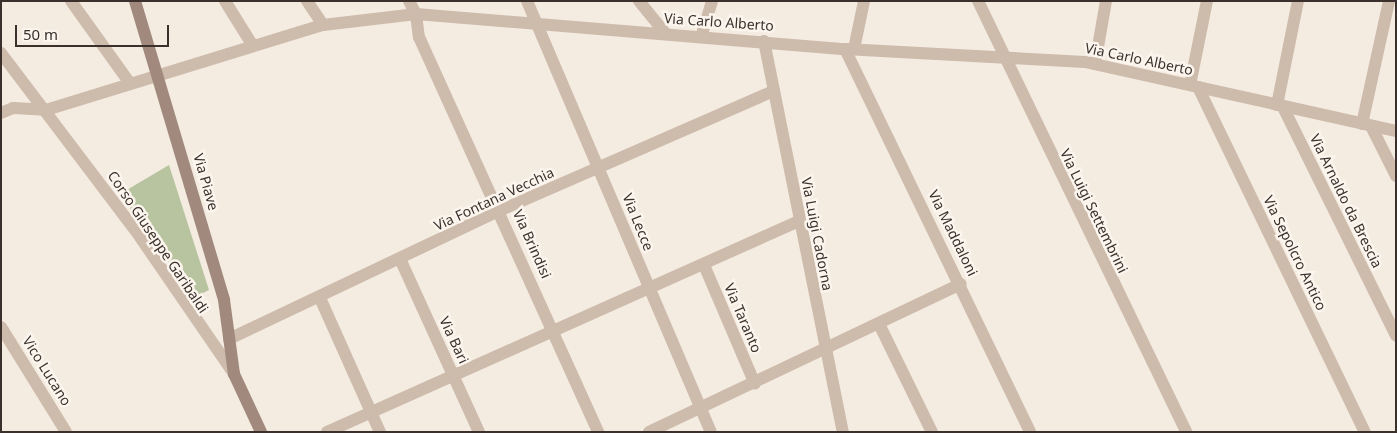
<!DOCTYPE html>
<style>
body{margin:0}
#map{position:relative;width:1397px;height:433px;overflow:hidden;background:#f4ebe1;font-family:"Noto Sans",sans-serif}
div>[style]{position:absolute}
.green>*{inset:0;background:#b8c4a0}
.street>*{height:12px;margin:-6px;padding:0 6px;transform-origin:6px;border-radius:6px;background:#cdbbac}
.secondary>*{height:12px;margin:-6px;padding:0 6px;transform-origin:6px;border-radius:6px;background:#a18a7d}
span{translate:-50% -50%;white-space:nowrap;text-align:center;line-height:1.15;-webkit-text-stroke:5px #fbf5ee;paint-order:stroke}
.street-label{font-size:14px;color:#3b302b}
.frame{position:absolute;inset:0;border:2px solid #3b302b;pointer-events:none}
.scale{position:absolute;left:15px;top:25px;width:154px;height:22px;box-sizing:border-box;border:2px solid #3b302b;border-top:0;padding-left:6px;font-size:15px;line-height:18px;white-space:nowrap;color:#3b302b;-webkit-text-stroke:4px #fbf5ee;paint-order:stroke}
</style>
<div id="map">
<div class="green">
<i style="clip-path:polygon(169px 165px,209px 290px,193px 298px,120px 194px)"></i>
</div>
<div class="street">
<i style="left:71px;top:1px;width:100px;rotate:54.4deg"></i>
<i style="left:225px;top:1px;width:53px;rotate:58.1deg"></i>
<i style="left:307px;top:1px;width:29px;rotate:56deg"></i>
<i style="left:409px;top:1px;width:15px;rotate:62deg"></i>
<i style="left:416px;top:14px;width:23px;rotate:83deg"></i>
<i style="left:419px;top:37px;width:434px;rotate:65.6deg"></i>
<i style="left:527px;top:1px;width:469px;rotate:66.9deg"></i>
<i style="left:639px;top:1px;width:41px;rotate:50.9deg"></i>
<i style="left:978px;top:1px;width:479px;rotate:64.2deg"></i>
<i style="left:702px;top:34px;width:34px;rotate:-73deg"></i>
<i style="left:764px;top:41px;width:399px;rotate:78.6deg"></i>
<i style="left:845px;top:49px;width:425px;rotate:64.2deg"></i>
<i style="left:854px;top:49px;width:49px;rotate:-78.2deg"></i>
<i style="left:1px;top:53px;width:231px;rotate:52.9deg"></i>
<i style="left:140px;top:237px;width:166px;rotate:55.5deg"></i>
<i style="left:1095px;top:64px;width:64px;rotate:-80.1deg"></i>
<i style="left:1190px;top:85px;width:86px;rotate:-78.6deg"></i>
<i style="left:1198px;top:87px;width:383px;rotate:64.2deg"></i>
<i style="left:1277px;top:105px;width:106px;rotate:-78.6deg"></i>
<i style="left:1283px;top:107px;width:255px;rotate:63.7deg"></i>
<i style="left:1px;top:113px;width:13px;rotate:-23deg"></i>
<i style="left:13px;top:108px;width:33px;rotate:3deg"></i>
<i style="left:46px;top:110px;width:290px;rotate:-17.1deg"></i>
<i style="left:323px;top:25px;width:94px;rotate:-6.7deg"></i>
<i style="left:416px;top:14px;width:430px;rotate:4.7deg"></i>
<i style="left:845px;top:49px;width:240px;rotate:3.1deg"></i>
<i style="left:1085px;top:62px;width:319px;rotate:12.5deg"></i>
<i style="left:1362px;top:124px;width:126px;rotate:-77.6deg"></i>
<i style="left:1371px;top:126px;width:56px;rotate:63.4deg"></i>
<i style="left:401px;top:261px;width:188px;rotate:65.5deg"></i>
<i style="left:704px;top:265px;width:129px;rotate:66.8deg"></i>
<i style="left:320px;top:298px;width:147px;rotate:65.9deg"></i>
<i style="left:879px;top:324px;width:120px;rotate:63.9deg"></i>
<i style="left:1px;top:327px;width:123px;rotate:58.2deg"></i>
<i style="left:229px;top:339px;width:301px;rotate:-25.4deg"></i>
<i style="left:501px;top:210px;width:298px;rotate:-23.6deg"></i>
<i style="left:327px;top:432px;width:517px;rotate:-24.09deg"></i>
<i style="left:649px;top:432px;width:345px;rotate:-25.4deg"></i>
</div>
<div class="secondary">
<i style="left:135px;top:1px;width:312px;rotate:73.4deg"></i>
<i style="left:224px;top:300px;width:75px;rotate:82.3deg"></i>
<i style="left:234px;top:374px;width:64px;rotate:65deg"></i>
</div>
<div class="street-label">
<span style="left:719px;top:22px;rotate:4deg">Via Carlo Alberto</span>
<span style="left:1139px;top:59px;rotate:12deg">Via Carlo Alberto</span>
<span style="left:206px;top:182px;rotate:74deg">Via Piave</span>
<span style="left:494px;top:199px;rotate:-25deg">Via Fontana Vecchia</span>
<span style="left:1346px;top:201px;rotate:64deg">Via Arnaldo da Brescia</span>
<span style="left:1094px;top:211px;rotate:64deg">Via Luigi Settembrini</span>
<span style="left:638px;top:222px;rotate:68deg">Via Lecce</span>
<span style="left:953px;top:233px;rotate:64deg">Via Maddaloni</span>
<span style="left:817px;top:234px;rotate:79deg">Via Luigi Cadorna</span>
<span style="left:158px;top:242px;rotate:56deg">Corso Giuseppe Garibaldi</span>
<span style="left:532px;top:244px;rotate:66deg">Via Brindisi</span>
<span style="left:1295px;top:253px;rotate:64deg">Via Sepolcro Antico</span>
<span style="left:743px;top:318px;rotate:67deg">Via Taranto</span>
<span style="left:454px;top:340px;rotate:65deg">Via Bari</span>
<span style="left:47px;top:371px;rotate:58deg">Vico Lucano</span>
</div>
<div class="frame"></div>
<div class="scale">50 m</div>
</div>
